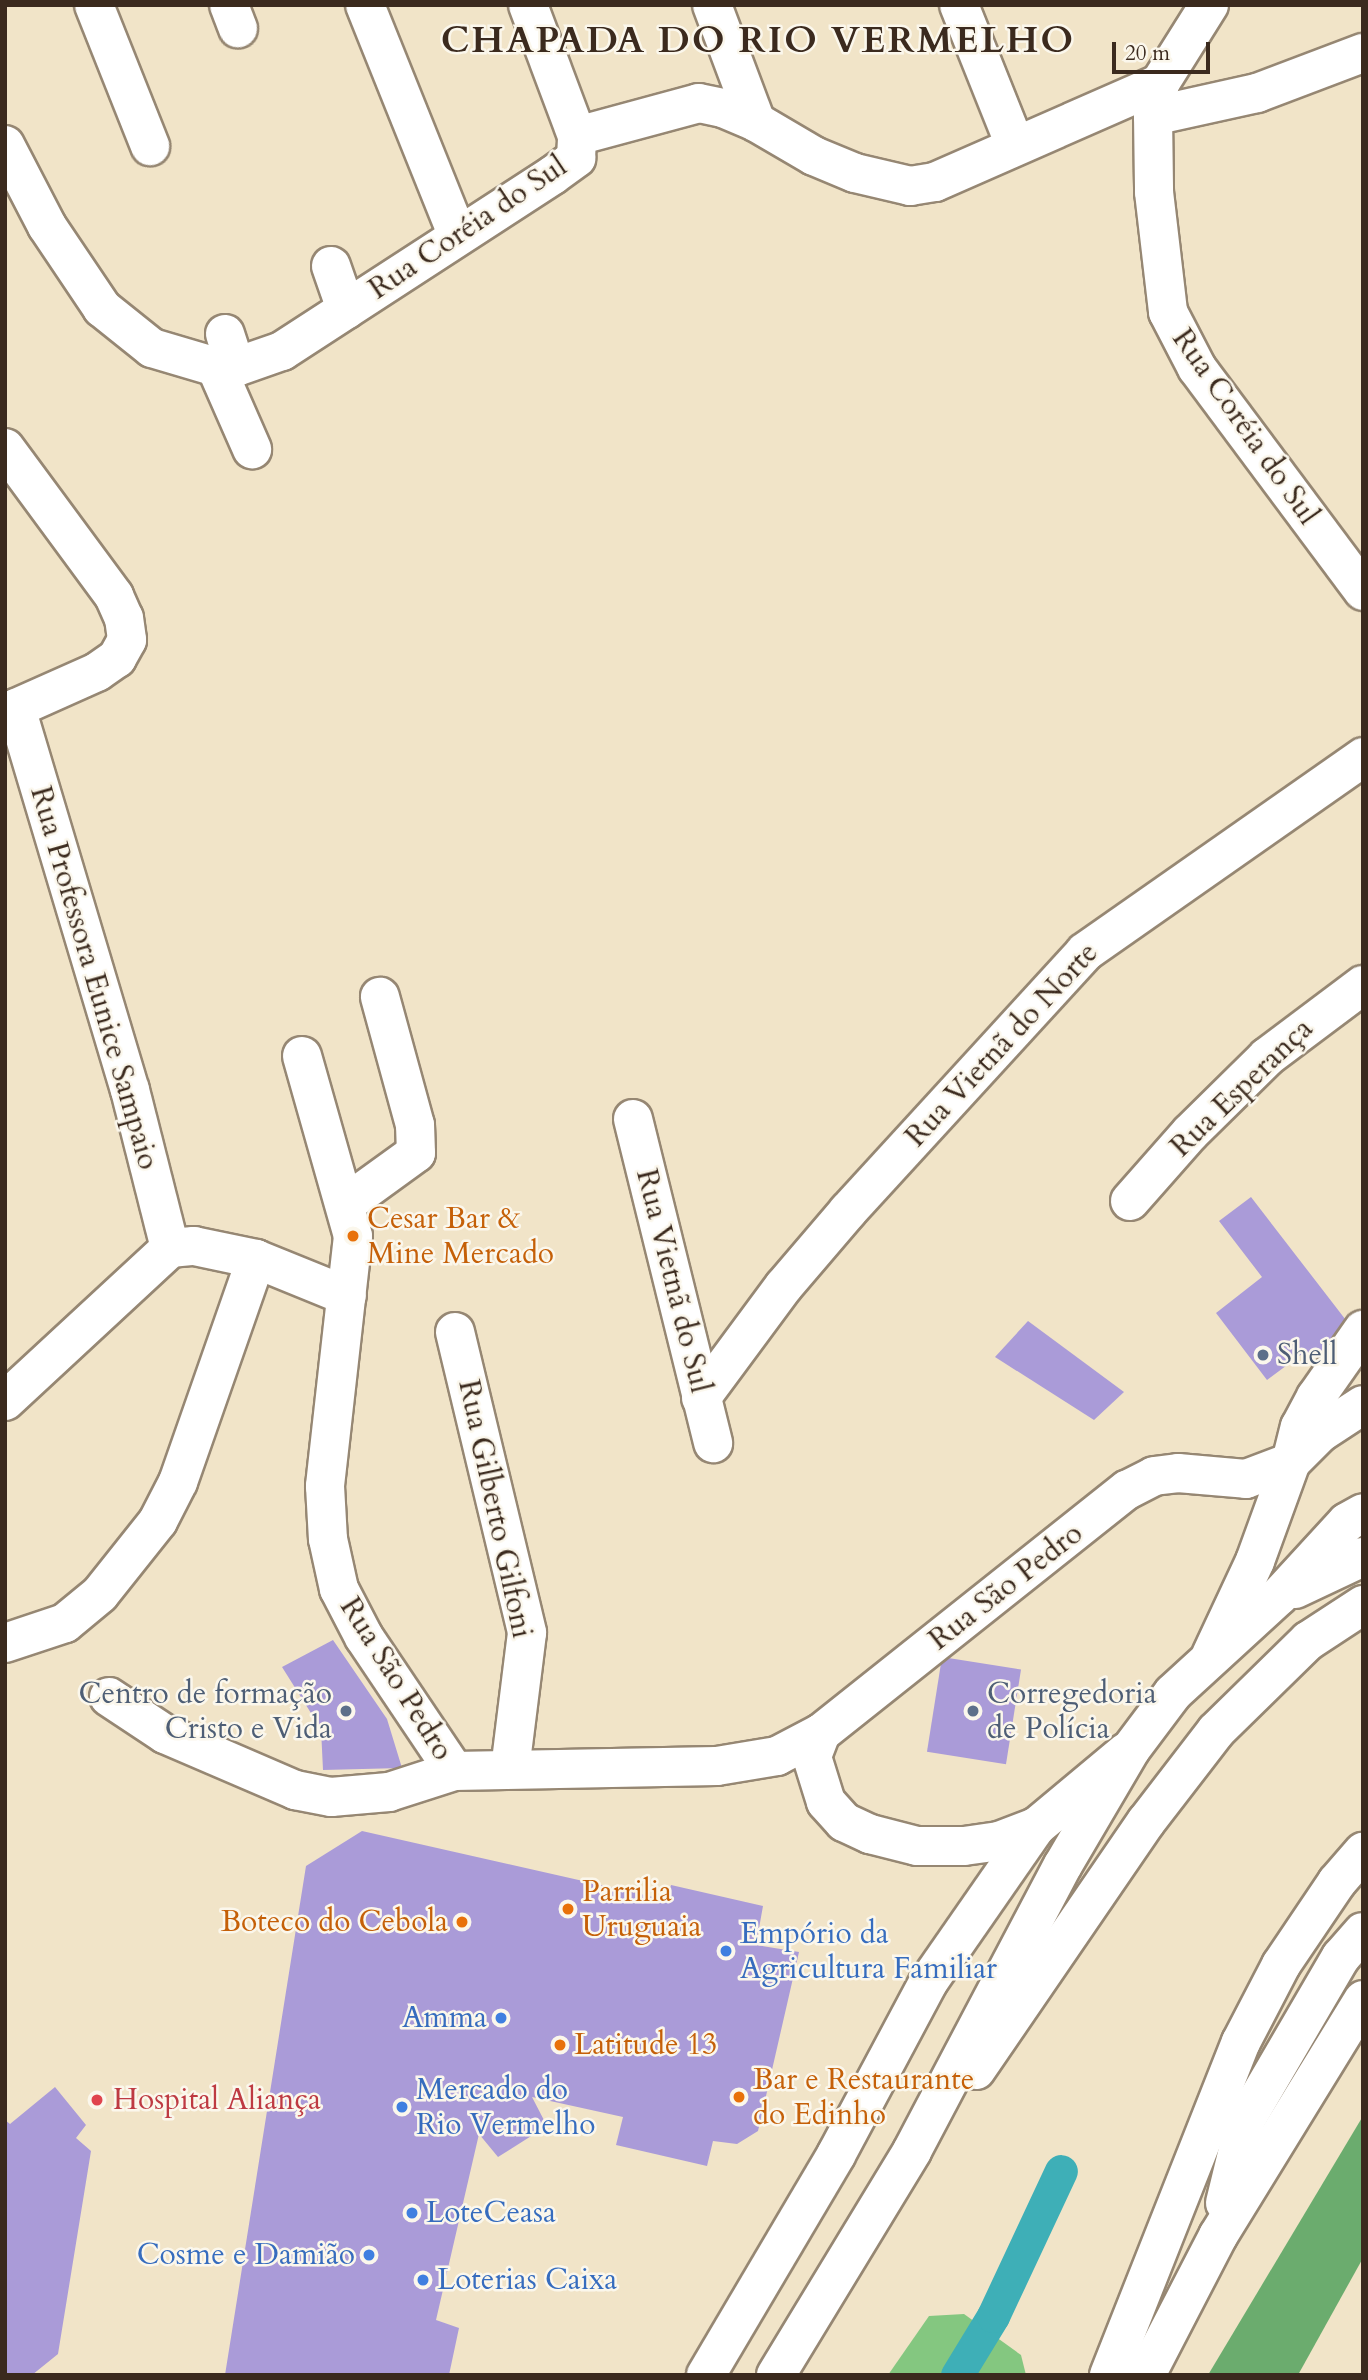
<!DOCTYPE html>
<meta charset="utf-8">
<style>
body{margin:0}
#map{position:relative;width:1368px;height:2380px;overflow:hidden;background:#f1e4c8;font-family:Cardo,serif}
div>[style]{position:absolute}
.green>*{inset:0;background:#84c780}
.forest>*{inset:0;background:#6bac6e}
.canal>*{height:33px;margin:-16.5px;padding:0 16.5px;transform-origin:16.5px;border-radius:16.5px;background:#3eafb7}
.building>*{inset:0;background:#aa9bd8;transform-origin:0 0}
.roads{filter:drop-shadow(2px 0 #968773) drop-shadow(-2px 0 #968773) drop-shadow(0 2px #968773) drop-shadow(0 -2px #968773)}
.minor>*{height:38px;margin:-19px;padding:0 19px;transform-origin:19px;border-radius:19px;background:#fff}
.major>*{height:38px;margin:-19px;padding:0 19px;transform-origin:19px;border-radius:19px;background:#fff}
.dots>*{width:19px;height:19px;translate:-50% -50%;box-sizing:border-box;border:4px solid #fbf7ec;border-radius:50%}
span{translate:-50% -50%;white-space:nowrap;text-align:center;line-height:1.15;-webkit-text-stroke:5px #fbf7ec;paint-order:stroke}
.street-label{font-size:30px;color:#3b2a1e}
.food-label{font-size:30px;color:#c56008}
.left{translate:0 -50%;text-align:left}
.right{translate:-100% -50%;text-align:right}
.service-label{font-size:30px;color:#4e5e75}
.shop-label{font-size:30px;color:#366cbe}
.health-label{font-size:30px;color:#be3a42}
.district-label{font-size:37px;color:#3b2a1e;font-weight:700;letter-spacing:2px}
.frame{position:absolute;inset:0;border:7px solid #3b2a1e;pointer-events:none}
.scale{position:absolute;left:1112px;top:42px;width:98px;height:32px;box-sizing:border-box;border:4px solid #3b2a1e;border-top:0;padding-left:9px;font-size:21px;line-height:24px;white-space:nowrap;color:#3b2a1e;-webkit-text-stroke:5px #fbf7ec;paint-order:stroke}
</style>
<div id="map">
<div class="green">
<i style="clip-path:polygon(964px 2314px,1021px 2355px,1026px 2375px,888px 2375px,929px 2316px)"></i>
</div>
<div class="forest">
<i style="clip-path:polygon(1363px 2116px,1363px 2258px,1298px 2375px,1208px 2375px)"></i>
</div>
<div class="canal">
<i style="left:957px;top:2375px;width:69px;rotate:-58.6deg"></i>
<i style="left:993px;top:2316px;width:160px;rotate:-64.9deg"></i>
</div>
<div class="building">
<i style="clip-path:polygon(1251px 1197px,1352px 1328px,1312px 1359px,1306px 1351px,1267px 1380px,1216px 1313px,1262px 1277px,1219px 1221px)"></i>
<i style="clip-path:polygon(1028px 1321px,1124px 1392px,1094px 1420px,995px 1357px)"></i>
<i style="clip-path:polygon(333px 1640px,387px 1719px,402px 1768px,323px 1770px,321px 1729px,282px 1667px)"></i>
<i style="left:942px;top:1657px;width:80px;height:96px;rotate:9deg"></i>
<i style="clip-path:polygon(362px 1831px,667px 1900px,671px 1885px,763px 1906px,756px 1945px,799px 1952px,758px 2131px,737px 2144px,713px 2141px,707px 2166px,616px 2145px,623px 2117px,532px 2097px,547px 2126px,498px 2157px,479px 2134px,436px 2320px,459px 2328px,449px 2375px,225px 2375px,306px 1866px)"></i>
<i style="clip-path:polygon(55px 2087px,86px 2125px,76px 2138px,91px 2151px,58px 2354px,32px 2375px,5px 2375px,5px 2120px,10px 2124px)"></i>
</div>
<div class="roads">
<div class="minor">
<i style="left:94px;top:5px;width:152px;rotate:68.3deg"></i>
<i style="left:229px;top:5px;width:25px;rotate:69deg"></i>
<i style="left:365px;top:5px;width:247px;rotate:68.1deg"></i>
<i style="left:528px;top:5px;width:140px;rotate:69.5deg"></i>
<i style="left:712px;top:5px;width:125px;rotate:69.4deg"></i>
<i style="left:959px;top:5px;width:151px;rotate:68.2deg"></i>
<i style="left:1209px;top:5px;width:92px;rotate:122.1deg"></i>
<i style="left:1160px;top:83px;width:34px;rotate:102deg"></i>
<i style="left:1153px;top:116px;width:76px;rotate:89.2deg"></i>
<i style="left:1154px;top:192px;width:121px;rotate:83.3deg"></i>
<i style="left:1168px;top:312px;width:63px;rotate:62.6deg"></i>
<i style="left:1197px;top:368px;width:278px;rotate:53.3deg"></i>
<i style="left:1153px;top:116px;width:107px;rotate:-12.5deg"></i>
<i style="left:1257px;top:93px;width:113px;rotate:-20.7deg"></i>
<i style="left:5px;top:145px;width:91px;rotate:62.6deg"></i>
<i style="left:47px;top:226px;width:99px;rotate:56.1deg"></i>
<i style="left:102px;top:308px;width:64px;rotate:38.7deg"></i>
<i style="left:152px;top:348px;width:67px;rotate:16.5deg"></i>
<i style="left:216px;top:367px;width:20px"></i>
<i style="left:236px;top:367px;width:49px;rotate:-19.2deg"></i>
<i style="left:282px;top:351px;width:323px;rotate:-33deg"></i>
<i style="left:553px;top:175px;width:29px;rotate:-36deg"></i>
<i style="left:576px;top:158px;width:22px;rotate:-87deg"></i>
<i style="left:577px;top:136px;width:126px;rotate:-15.1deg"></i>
<i style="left:699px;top:103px;width:25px;rotate:12deg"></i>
<i style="left:723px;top:108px;width:36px;rotate:23deg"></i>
<i style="left:756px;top:122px;width:67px;rotate:30.4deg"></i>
<i style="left:814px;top:156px;width:44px;rotate:22.5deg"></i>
<i style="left:855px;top:173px;width:57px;rotate:13.3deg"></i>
<i style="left:910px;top:186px;width:25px;rotate:-9deg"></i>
<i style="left:935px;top:182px;width:246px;rotate:-23.7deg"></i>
<i style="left:331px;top:266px;width:46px;rotate:70.8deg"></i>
<i style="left:225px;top:334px;width:35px;rotate:72deg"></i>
<i style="left:216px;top:367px;width:90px;rotate:66.3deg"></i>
<i style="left:5px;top:448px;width:184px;rotate:53.6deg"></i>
<i style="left:114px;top:596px;width:24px;rotate:66deg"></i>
<i style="left:124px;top:618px;width:22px;rotate:82deg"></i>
<i style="left:127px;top:640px;width:21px;rotate:119deg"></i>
<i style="left:117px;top:658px;width:24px;rotate:145deg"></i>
<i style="left:97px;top:672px;width:101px;rotate:156deg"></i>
<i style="left:16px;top:708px;width:399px;rotate:73.4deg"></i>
<i style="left:130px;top:1090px;width:163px;rotate:75.8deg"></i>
<i style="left:302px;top:1056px;width:187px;rotate:74.2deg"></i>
<i style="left:353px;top:1236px;width:252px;rotate:96.4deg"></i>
<i style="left:325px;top:1486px;width:53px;rotate:86.8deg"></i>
<i style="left:328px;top:1539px;width:51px;rotate:77.6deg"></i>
<i style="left:339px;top:1589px;width:54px;rotate:62.5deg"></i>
<i style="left:364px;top:1637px;width:161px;rotate:56.1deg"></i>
<i style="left:633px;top:1119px;width:334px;rotate:76.1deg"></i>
<i style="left:1130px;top:1201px;width:91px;rotate:-48.6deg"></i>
<i style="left:1190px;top:1133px;width:108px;rotate:-44.6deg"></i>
<i style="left:1267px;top:1057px;width:120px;rotate:-36.9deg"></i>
<i style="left:347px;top:1203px;width:85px;rotate:-35.9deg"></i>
<i style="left:416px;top:1153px;width:28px;rotate:-92deg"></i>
<i style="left:415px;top:1125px;width:133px;rotate:-105.3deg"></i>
<i style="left:455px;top:1332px;width:309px;rotate:76.5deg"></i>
<i style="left:527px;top:1633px;width:137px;rotate:97.1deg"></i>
<i style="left:701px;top:1398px;width:139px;rotate:-53.5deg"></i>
<i style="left:784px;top:1286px;width:99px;rotate:-49.5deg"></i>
<i style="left:848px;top:1211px;width:351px;rotate:-47.5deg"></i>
<i style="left:1085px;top:952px;width:340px;rotate:-35deg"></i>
<i style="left:5px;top:1401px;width:225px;rotate:-42.8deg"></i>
<i style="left:170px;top:1248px;width:24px;rotate:-5deg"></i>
<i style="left:194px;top:1246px;width:63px;rotate:11.8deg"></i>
<i style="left:256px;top:1259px;width:98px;rotate:22.1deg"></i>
<i style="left:5px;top:1643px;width:63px;rotate:-18.4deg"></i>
<i style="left:65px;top:1623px;width:45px;rotate:-39.6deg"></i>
<i style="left:100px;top:1594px;width:93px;rotate:-51.5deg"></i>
<i style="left:158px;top:1521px;width:44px;rotate:-62.9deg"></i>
<i style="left:178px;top:1482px;width:236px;rotate:-70.7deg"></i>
<i style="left:1211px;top:1655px;width:104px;rotate:-64.9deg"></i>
<i style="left:1255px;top:1561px;width:105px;rotate:-70deg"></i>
<i style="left:1291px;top:1462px;width:41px;rotate:-45deg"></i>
<i style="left:1320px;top:1433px;width:51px;rotate:-33.1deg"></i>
<i style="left:109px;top:1697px;width:67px;rotate:33.5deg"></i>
<i style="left:165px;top:1734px;width:142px;rotate:23.3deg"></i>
<i style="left:295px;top:1790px;width:37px;rotate:11deg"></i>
<i style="left:331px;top:1797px;width:58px;rotate:-4.9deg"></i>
<i style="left:389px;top:1792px;width:68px;rotate:-17.9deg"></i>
<i style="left:454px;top:1771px;width:263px;rotate:-1.1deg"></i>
<i style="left:717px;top:1766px;width:61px;rotate:-9.5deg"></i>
<i style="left:777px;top:1756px;width:50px;rotate:-27.6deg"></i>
<i style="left:821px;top:1733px;width:391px;rotate:-38.5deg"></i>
<i style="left:1127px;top:1490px;width:30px;rotate:-27deg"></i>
<i style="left:1154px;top:1476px;width:24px;rotate:-7deg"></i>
<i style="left:1178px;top:1473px;width:68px;rotate:5deg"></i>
<i style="left:1246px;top:1479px;width:48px;rotate:-20.7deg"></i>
<i style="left:1291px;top:1462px;width:36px;rotate:-76deg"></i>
<i style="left:1300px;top:1427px;width:34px;rotate:-62deg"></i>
<i style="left:1316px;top:1397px;width:82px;rotate:-55deg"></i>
<i style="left:821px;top:1733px;width:26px;rotate:111deg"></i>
<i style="left:812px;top:1757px;width:47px;rotate:72.7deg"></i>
<i style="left:826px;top:1802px;width:27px;rotate:48deg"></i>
<i style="left:844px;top:1822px;width:29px;rotate:25deg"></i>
<i style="left:870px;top:1834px;width:49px;rotate:14.3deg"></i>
<i style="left:917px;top:1846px;width:47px"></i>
<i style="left:964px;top:1846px;width:35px;rotate:-8deg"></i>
<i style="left:999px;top:1841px;width:40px;rotate:-21deg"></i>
<i style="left:706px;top:2375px;width:256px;rotate:-59.4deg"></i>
<i style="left:836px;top:2155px;width:197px;rotate:-61.9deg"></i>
<i style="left:929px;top:1981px;width:188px;rotate:-55.2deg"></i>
<i style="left:1036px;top:1827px;width:117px;rotate:-39.8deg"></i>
</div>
<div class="major">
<i style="left:1295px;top:1589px;width:75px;rotate:-25.2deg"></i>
<i style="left:976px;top:2070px;width:301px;rotate:-55.6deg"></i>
<i style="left:1146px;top:1822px;width:115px;rotate:-52.4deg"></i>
<i style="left:1216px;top:1731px;width:129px;rotate:-44.4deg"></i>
<i style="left:1308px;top:1641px;width:66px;rotate:-33.2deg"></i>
<i style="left:1225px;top:2203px;width:84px;rotate:-76.3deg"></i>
<i style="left:1245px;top:2121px;width:190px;rotate:-59.7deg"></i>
<i style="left:1341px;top:1957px;width:33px;rotate:-49deg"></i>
<i style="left:776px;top:2375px;width:262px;rotate:-58.7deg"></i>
<i style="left:912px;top:2151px;width:323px;rotate:-62.2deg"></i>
<i style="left:1063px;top:1865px;width:134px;rotate:-59.6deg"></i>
<i style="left:1131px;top:1749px;width:70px;rotate:-53.1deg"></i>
<i style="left:1173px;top:1693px;width:144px;rotate:-42.5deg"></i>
<i style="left:1279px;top:1596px;width:100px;rotate:-47.4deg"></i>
<i style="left:1347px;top:1522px;width:18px;rotate:-29deg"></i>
<i style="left:1109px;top:2375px;width:358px;rotate:-68.4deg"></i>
<i style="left:1241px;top:2042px;width:87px;rotate:-62.5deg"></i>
<i style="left:1281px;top:1965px;width:100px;rotate:-56deg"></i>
<i style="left:1337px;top:1882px;width:40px;rotate:-49deg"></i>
<i style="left:1146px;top:2375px;width:157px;rotate:-62.6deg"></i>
<i style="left:1218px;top:2236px;width:277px;rotate:-58.4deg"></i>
</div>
</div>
<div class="dots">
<i style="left:353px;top:1236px;background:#e8710a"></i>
<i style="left:1263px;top:1355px;background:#5c6f8a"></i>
<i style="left:346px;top:1711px;background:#5c6f8a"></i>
<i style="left:973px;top:1711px;background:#5c6f8a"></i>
<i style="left:568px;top:1909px;background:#e8710a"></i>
<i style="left:462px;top:1922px;background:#e8710a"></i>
<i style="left:726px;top:1951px;background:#3f7fe0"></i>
<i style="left:501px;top:2018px;background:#3f7fe0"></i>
<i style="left:560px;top:2045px;background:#e8710a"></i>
<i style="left:739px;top:2097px;background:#e8710a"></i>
<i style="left:97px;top:2100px;background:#e0444e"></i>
<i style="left:402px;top:2107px;background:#3f7fe0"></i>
<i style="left:412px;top:2213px;background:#3f7fe0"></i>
<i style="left:369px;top:2255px;background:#3f7fe0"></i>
<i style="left:423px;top:2280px;background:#3f7fe0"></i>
</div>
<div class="street-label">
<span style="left:468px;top:228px;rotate:-34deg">Rua Coréia do Sul</span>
<span style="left:1245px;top:427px;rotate:55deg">Rua Coréia do Sul</span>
<span style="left:94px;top:978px;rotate:74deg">Rua Professora Eunice Sampaio</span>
<span style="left:1002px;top:1045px;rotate:-47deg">Rua Vietnã do Norte</span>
<span style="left:1242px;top:1088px;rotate:-44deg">Rua Esperança</span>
<span style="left:673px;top:1281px;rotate:76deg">Rua Vietnã do Sul</span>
<span style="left:495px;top:1509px;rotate:78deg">Rua Gilberto Gilfoni</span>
<span style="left:1006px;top:1587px;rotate:-38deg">Rua São Pedro</span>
<span style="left:396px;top:1679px;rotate:58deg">Rua São Pedro</span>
</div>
<div class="food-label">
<span class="left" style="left:367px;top:1236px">Cesar Bar &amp;<br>Mine Mercado</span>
<span class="left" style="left:582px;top:1909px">Parrilia<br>Uruguaia</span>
<span class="right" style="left:448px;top:1922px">Boteco do Cebola</span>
<span class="left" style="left:574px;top:2045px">Latitude 13</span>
<span class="left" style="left:753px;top:2097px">Bar e Restaurante<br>do Edinho</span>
</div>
<div class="service-label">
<span class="left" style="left:1277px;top:1355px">Shell</span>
<span class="right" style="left:332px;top:1711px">Centro de formação<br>Cristo e Vida</span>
<span class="left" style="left:987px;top:1711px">Corregedoria<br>de Polícia</span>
</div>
<div class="shop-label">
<span class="left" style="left:740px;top:1951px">Empório da<br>Agricultura Familiar</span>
<span class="right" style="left:487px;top:2018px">Amma</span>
<span class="left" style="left:416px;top:2107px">Mercado do<br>Rio Vermelho</span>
<span class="left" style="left:426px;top:2213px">LoteCeasa</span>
<span class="right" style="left:355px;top:2255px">Cosme e Damião</span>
<span class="left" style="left:437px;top:2280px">Loterias Caixa</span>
</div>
<div class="health-label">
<span class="left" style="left:113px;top:2100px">Hospital Aliança</span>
</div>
<div class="district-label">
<span style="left:758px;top:40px">CHAPADA DO RIO VERMELHO</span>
</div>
<div class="frame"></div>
<div class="scale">20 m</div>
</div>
